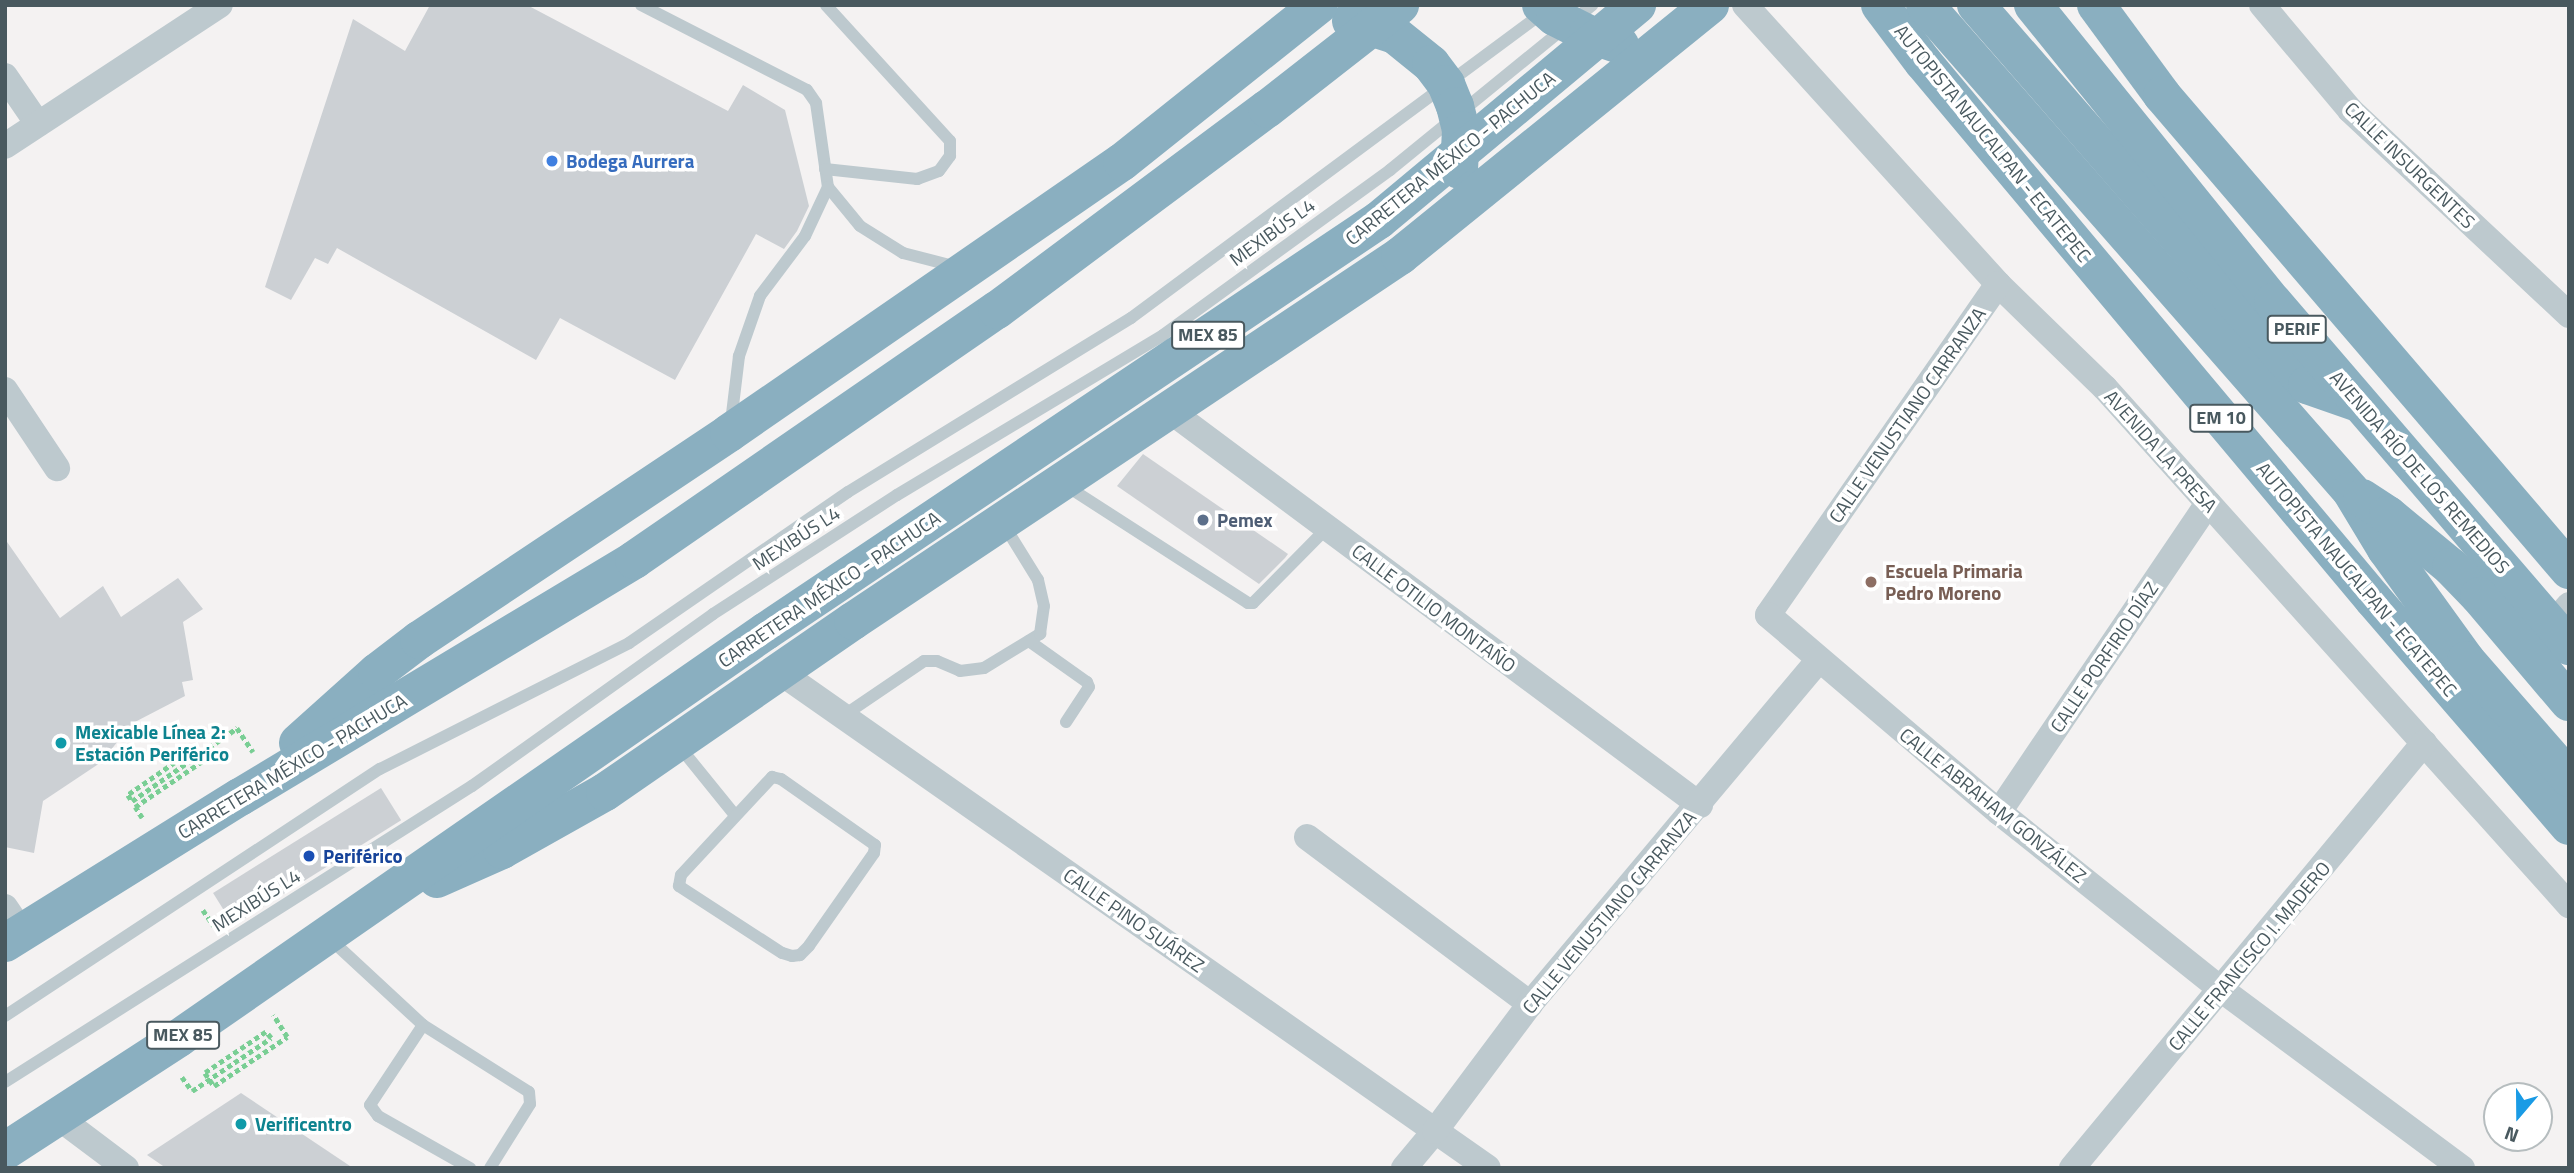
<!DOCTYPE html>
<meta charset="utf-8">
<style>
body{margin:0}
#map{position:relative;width:2574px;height:1173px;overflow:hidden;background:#f4f2f2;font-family:"Titillium Web",sans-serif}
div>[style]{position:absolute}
.building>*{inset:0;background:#ccd0d4;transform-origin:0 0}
.path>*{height:4.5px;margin-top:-2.25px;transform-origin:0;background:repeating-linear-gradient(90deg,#79ce94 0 5px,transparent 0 8.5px)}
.lane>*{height:12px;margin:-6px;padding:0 6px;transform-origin:6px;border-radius:6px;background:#bdc9ce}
.street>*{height:26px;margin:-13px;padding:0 13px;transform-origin:13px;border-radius:13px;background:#bdc9ce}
.highway>*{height:38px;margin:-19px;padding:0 19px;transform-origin:19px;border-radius:19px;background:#8aafc0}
.dots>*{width:19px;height:19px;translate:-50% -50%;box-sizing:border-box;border:4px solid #fff;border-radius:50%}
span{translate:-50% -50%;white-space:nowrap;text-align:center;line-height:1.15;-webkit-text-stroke:7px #fff;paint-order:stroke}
.shield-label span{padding:2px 5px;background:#fff;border:2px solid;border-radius:5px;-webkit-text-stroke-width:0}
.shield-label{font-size:18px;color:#49595f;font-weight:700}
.street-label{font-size:19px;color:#49595f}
.shop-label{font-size:19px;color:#366cbe;font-weight:700}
.left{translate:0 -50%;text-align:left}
.service-label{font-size:19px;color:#4e5e75;font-weight:700}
.education-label{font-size:19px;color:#785e54;font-weight:700}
.culture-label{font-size:19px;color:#0d838f;font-weight:700}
.transit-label{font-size:19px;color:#164399;font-weight:700}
.frame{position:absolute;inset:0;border:7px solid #49595f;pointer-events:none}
.north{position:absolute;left:2483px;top:1082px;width:70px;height:70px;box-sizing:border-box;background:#fff;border:2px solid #b6bdbf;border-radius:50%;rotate:200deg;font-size:19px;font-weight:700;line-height:28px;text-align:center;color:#49595f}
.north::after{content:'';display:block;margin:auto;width:24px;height:32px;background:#1a9be5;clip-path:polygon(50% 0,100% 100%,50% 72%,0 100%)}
</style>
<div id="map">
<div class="building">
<i style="clip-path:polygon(430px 5px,527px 5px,728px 111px,743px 85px,785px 110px,809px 206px,797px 231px,784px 249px,756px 234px,675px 380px,560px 318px,536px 360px,337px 248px,328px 264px,315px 258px,291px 300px,265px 287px,353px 19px,405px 51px)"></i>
<i style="clip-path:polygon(1143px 454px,1288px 554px,1285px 558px,1259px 584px,1117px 486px)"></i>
<i style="clip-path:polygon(5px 539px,60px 618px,103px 586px,121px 617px,178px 578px,203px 609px,183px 622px,193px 680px,182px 682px,185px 696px,133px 723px,100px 763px,43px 801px,34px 853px,5px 847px)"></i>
<i style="left:381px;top:788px;width:38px;height:198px;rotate:58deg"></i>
<i style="clip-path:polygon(241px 1093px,353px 1168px,166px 1168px,147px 1155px)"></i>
</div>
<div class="path">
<i style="left:142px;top:818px;width:13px;rotate:-122deg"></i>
<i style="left:135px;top:807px;width:83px;rotate:-34.3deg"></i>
<i style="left:204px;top:760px;width:14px;rotate:-124deg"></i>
<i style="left:196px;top:748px;width:83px;rotate:145.3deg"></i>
<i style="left:128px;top:795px;width:7px;rotate:56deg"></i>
<i style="left:132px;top:801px;width:128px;rotate:-34.8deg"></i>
<i style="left:237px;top:728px;width:29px;rotate:56deg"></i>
<i style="left:203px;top:910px;width:19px;rotate:55deg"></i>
<i style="left:182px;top:1077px;width:17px;rotate:54deg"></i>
<i style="left:192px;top:1091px;width:95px;rotate:-33.9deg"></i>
<i style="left:271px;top:1038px;width:8px;rotate:-130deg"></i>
<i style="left:266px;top:1032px;width:73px;rotate:146.1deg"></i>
<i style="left:205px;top:1073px;width:16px;rotate:55deg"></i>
<i style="left:214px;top:1086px;width:88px;rotate:-33.9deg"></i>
<i style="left:287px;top:1037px;width:26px;rotate:-122deg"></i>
</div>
<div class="lane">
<i style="left:641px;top:5px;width:186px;rotate:27.1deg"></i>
<i style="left:807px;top:90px;width:16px;rotate:55deg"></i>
<i style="left:816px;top:103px;width:85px;rotate:81.9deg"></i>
<i style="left:828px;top:187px;width:54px;rotate:115.1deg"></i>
<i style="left:805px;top:236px;width:75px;rotate:126.9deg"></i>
<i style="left:760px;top:296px;width:64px;rotate:109.3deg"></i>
<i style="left:739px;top:356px;width:66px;rotate:96.9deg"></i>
<i style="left:825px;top:169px;width:93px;rotate:6.2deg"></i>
<i style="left:917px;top:179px;width:23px;rotate:-20deg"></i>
<i style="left:939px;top:171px;width:19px;rotate:-54deg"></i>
<i style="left:950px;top:156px;width:15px;rotate:-90deg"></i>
<i style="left:950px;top:141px;width:184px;rotate:-132.4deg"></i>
<i style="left:828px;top:187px;width:50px;rotate:50.6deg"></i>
<i style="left:860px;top:226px;width:51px;rotate:32.1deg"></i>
<i style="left:903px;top:253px;width:56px;rotate:14.5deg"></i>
<i style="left:1065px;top:485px;width:218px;rotate:32.8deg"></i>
<i style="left:1248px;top:603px;width:5px"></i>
<i style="left:1253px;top:603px;width:105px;rotate:-45.4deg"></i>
<i style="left:1029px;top:641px;width:71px;rotate:35.3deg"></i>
<i style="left:1087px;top:682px;width:5px;rotate:68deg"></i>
<i style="left:1089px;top:687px;width:42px;rotate:123.3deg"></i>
<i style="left:843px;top:716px;width:98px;rotate:-34.2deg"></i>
<i style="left:924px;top:661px;width:13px"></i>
<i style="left:937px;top:661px;width:25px;rotate:23deg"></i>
<i style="left:960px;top:671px;width:24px;rotate:-7deg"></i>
<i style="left:984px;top:668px;width:66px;rotate:-31.3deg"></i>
<i style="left:1040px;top:634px;width:28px;rotate:-82deg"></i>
<i style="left:1044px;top:606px;width:27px;rotate:-103deg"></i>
<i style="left:1038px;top:580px;width:65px;rotate:-121.7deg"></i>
<i style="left:679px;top:746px;width:87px;rotate:51deg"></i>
<i style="left:772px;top:777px;width:9px;rotate:13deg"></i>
<i style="left:781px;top:779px;width:115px;rotate:35.1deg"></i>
<i style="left:875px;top:845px;width:8px;rotate:97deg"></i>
<i style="left:874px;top:853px;width:113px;rotate:125deg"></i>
<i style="left:809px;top:946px;width:13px;rotate:135deg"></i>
<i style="left:800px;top:955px;width:8px;rotate:173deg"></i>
<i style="left:792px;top:956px;width:10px;rotate:-163deg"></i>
<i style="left:782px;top:953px;width:123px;rotate:-147deg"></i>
<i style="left:679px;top:886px;width:11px;rotate:-80deg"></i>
<i style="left:681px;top:875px;width:134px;rotate:-47.1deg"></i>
<i style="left:329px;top:938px;width:128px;rotate:42.8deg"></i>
<i style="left:423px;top:1025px;width:125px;rotate:32.3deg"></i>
<i style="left:529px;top:1092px;width:12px;rotate:85deg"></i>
<i style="left:530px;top:1104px;width:75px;rotate:122deg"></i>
<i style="left:5px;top:1016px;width:449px;rotate:-33.4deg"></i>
<i style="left:380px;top:769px;width:279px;rotate:-26.8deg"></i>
<i style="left:629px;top:643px;width:266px;rotate:-34.6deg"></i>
<i style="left:848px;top:492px;width:332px;rotate:-31.6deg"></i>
<i style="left:1131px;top:318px;width:514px;rotate:-36.54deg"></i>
<i style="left:423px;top:1025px;width:96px;rotate:123.5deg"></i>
<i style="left:370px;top:1105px;width:14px;rotate:54deg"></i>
<i style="left:378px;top:1116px;width:106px;rotate:29.5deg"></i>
<i style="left:5px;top:1082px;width:553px;rotate:-32.37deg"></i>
<i style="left:472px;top:786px;width:296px;rotate:-35.5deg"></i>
<i style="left:713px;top:614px;width:219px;rotate:-32.9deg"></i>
<i style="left:897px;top:495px;width:310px;rotate:-31deg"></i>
<i style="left:1163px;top:335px;width:281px;rotate:-36deg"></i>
<i style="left:1390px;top:170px;width:261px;rotate:-39.2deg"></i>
</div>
<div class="street">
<i style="left:1745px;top:5px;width:377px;rotate:47.8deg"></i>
<i style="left:1998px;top:284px;width:149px;rotate:44.2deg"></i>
<i style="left:2105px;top:388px;width:695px;rotate:48.09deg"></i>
<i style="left:2262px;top:5px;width:137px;rotate:50deg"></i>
<i style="left:2350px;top:110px;width:300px;rotate:43.1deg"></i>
<i style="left:5px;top:76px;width:58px;rotate:55.5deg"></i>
<i style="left:5px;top:146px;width:257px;rotate:-33.3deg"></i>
<i style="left:1998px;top:284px;width:403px;rotate:124.8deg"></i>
<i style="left:1768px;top:615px;width:304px;rotate:40.5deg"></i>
<i style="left:1999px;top:812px;width:285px;rotate:38.6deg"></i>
<i style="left:2222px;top:990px;width:299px;rotate:36.6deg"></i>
<i style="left:5px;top:390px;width:94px;rotate:56.3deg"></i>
<i style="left:1169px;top:410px;width:662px;rotate:36.64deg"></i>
<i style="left:2551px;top:626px;width:28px;rotate:-49deg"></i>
<i style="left:780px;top:672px;width:864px;rotate:35.01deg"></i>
<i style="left:1999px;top:812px;width:373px;rotate:-55.9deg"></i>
<i style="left:1307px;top:837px;width:279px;rotate:36.8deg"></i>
<i style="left:5px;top:907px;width:30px;rotate:56deg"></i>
<i style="left:58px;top:1117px;width:85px;rotate:36.9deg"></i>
<i style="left:1404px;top:1168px;width:48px;rotate:-50deg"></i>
<i style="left:1435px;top:1131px;width:159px;rotate:-53.2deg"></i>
<i style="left:1530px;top:1004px;width:449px;rotate:-50deg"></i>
<i style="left:2072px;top:1168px;width:552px;rotate:-50.37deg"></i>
</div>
<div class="highway">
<i style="left:1541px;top:5px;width:18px;rotate:41deg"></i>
<i style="left:1555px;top:17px;width:37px;rotate:27deg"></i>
<i style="left:1588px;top:34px;width:34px;rotate:19deg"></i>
<i style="left:1880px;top:5px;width:71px;rotate:53deg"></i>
<i style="left:1923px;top:62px;width:701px;rotate:50.04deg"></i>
<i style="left:2373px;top:599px;width:300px;rotate:49.2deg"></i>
<i style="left:1925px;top:5px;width:646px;rotate:48.76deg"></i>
<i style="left:2351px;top:491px;width:68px;rotate:58.9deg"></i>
<i style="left:2386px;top:549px;width:137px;rotate:54.2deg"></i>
<i style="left:2466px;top:660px;width:157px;rotate:48.9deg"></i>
<i style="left:1976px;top:5px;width:504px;rotate:48.94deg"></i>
<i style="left:2307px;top:385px;width:54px;rotate:19.4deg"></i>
<i style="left:2033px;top:5px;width:382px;rotate:51.1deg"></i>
<i style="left:2273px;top:302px;width:454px;rotate:49.3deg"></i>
<i style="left:2096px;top:5px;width:112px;rotate:53.7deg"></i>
<i style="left:2162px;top:95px;width:626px;rotate:49.41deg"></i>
<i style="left:1351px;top:21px;width:46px;rotate:17.7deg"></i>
<i style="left:1395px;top:35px;width:46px;rotate:38.9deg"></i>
<i style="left:1431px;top:64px;width:25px;rotate:53deg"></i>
<i style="left:1446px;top:84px;width:24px;rotate:68deg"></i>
<i style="left:1455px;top:106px;width:25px;rotate:76deg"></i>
<i style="left:1461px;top:130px;width:40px;rotate:92.9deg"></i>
<i style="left:2362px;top:498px;width:31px;rotate:33deg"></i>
<i style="left:2388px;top:515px;width:82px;rotate:39.5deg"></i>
<i style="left:2451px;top:567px;width:40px;rotate:46deg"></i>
<i style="left:2479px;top:596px;width:139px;rotate:49.7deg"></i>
<i style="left:298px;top:743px;width:106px;rotate:-41.9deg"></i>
<i style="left:377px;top:672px;width:53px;rotate:-37.3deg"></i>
<i style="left:419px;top:640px;width:373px;rotate:-33.7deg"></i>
<i style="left:729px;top:433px;width:477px;rotate:-34.6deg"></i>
<i style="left:1122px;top:162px;width:252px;rotate:-38.6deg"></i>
<i style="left:437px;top:879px;width:71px;rotate:-24deg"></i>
<i style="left:502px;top:850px;width:118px;rotate:-29.4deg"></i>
<i style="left:605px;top:792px;width:301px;rotate:-34.6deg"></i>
<i style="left:853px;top:621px;width:658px;rotate:-33.71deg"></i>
<i style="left:1400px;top:256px;width:399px;rotate:-39deg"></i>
<i style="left:5px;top:943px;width:277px;rotate:-31.9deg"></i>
<i style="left:240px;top:797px;width:460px;rotate:-31deg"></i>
<i style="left:634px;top:560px;width:441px;rotate:-34.6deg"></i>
<i style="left:997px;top:310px;width:337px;rotate:-36.7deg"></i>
<i style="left:1267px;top:109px;width:169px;rotate:-38deg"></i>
<i style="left:5px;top:1151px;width:207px;rotate:-33deg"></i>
<i style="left:179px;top:1038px;width:714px;rotate:-34.74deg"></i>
<i style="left:766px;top:631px;width:738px;rotate:-33.84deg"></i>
<i style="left:1379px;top:220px;width:336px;rotate:-39.8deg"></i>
</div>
<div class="dots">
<i style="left:552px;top:161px;background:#3f7fe0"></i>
<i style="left:1203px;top:520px;background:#5c6f8a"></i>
<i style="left:1871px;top:582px;background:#8d6e63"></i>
<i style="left:61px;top:743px;background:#0f9aa8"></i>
<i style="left:309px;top:856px;background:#1a4fb4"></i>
<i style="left:241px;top:1124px;background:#0f9aa8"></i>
</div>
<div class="shield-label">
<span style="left:2297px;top:329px">PERIF</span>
<span style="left:1208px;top:335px">MEX 85</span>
<span style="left:2221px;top:418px">EM 10</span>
<span style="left:183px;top:1035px">MEX 85</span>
</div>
<div class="street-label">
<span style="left:1993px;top:143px;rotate:51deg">AUTOPISTA NAUCALPAN - ECATEPEC</span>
<span style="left:1450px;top:158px;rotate:-39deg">CARRETERA MÉXICO - PACHUCA</span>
<span style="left:2410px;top:165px;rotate:44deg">CALLE INSURGENTES</span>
<span style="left:1272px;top:232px;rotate:-36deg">MEXIBÚS L4</span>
<span style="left:1907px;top:415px;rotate:-55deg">CALLE VENUSTIANO CARRANZA</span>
<span style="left:2161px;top:451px;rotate:48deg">AVENIDA LA PRESA</span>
<span style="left:2420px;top:472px;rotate:49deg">AVENIDA RÍO DE LOS REMEDIOS</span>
<span style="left:796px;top:538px;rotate:-33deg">MEXIBÚS L4</span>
<span style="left:2357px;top:579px;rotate:50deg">AUTOPISTA NAUCALPAN - ECATEPEC</span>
<span style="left:829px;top:589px;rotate:-34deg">CARRETERA MÉXICO - PACHUCA</span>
<span style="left:1434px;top:608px;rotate:37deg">CALLE OTILIO MONTAÑO</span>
<span style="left:2104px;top:657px;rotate:-56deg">CALLE PORFIRIO DÍAZ</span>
<span style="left:292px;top:766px;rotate:-31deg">CARRETERA MÉXICO - PACHUCA</span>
<span style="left:1993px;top:805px;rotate:39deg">CALLE ABRAHAM GONZÁLEZ</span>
<span style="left:256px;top:900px;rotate:-32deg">MEXIBÚS L4</span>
<span style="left:1609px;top:912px;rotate:-50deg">CALLE VENUSTIANO CARRANZA</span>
<span style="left:1134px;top:920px;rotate:35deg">CALLE PINO SUÁREZ</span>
<span style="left:2249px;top:956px;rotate:-50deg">CALLE FRANCISCO I. MADERO</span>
</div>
<div class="shop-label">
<span class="left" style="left:566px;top:161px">Bodega Aurrera</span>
</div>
<div class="service-label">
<span class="left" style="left:1217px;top:520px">Pemex</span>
</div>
<div class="education-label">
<span class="left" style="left:1885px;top:582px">Escuela Primaria<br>Pedro Moreno</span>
</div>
<div class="culture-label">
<span class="left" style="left:75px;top:743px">Mexicable Línea 2:<br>Estación Periférico</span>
<span class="left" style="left:255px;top:1124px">Verificentro</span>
</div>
<div class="transit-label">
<span class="left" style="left:323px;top:856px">Periférico</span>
</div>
<div class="frame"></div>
<div class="north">N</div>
</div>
